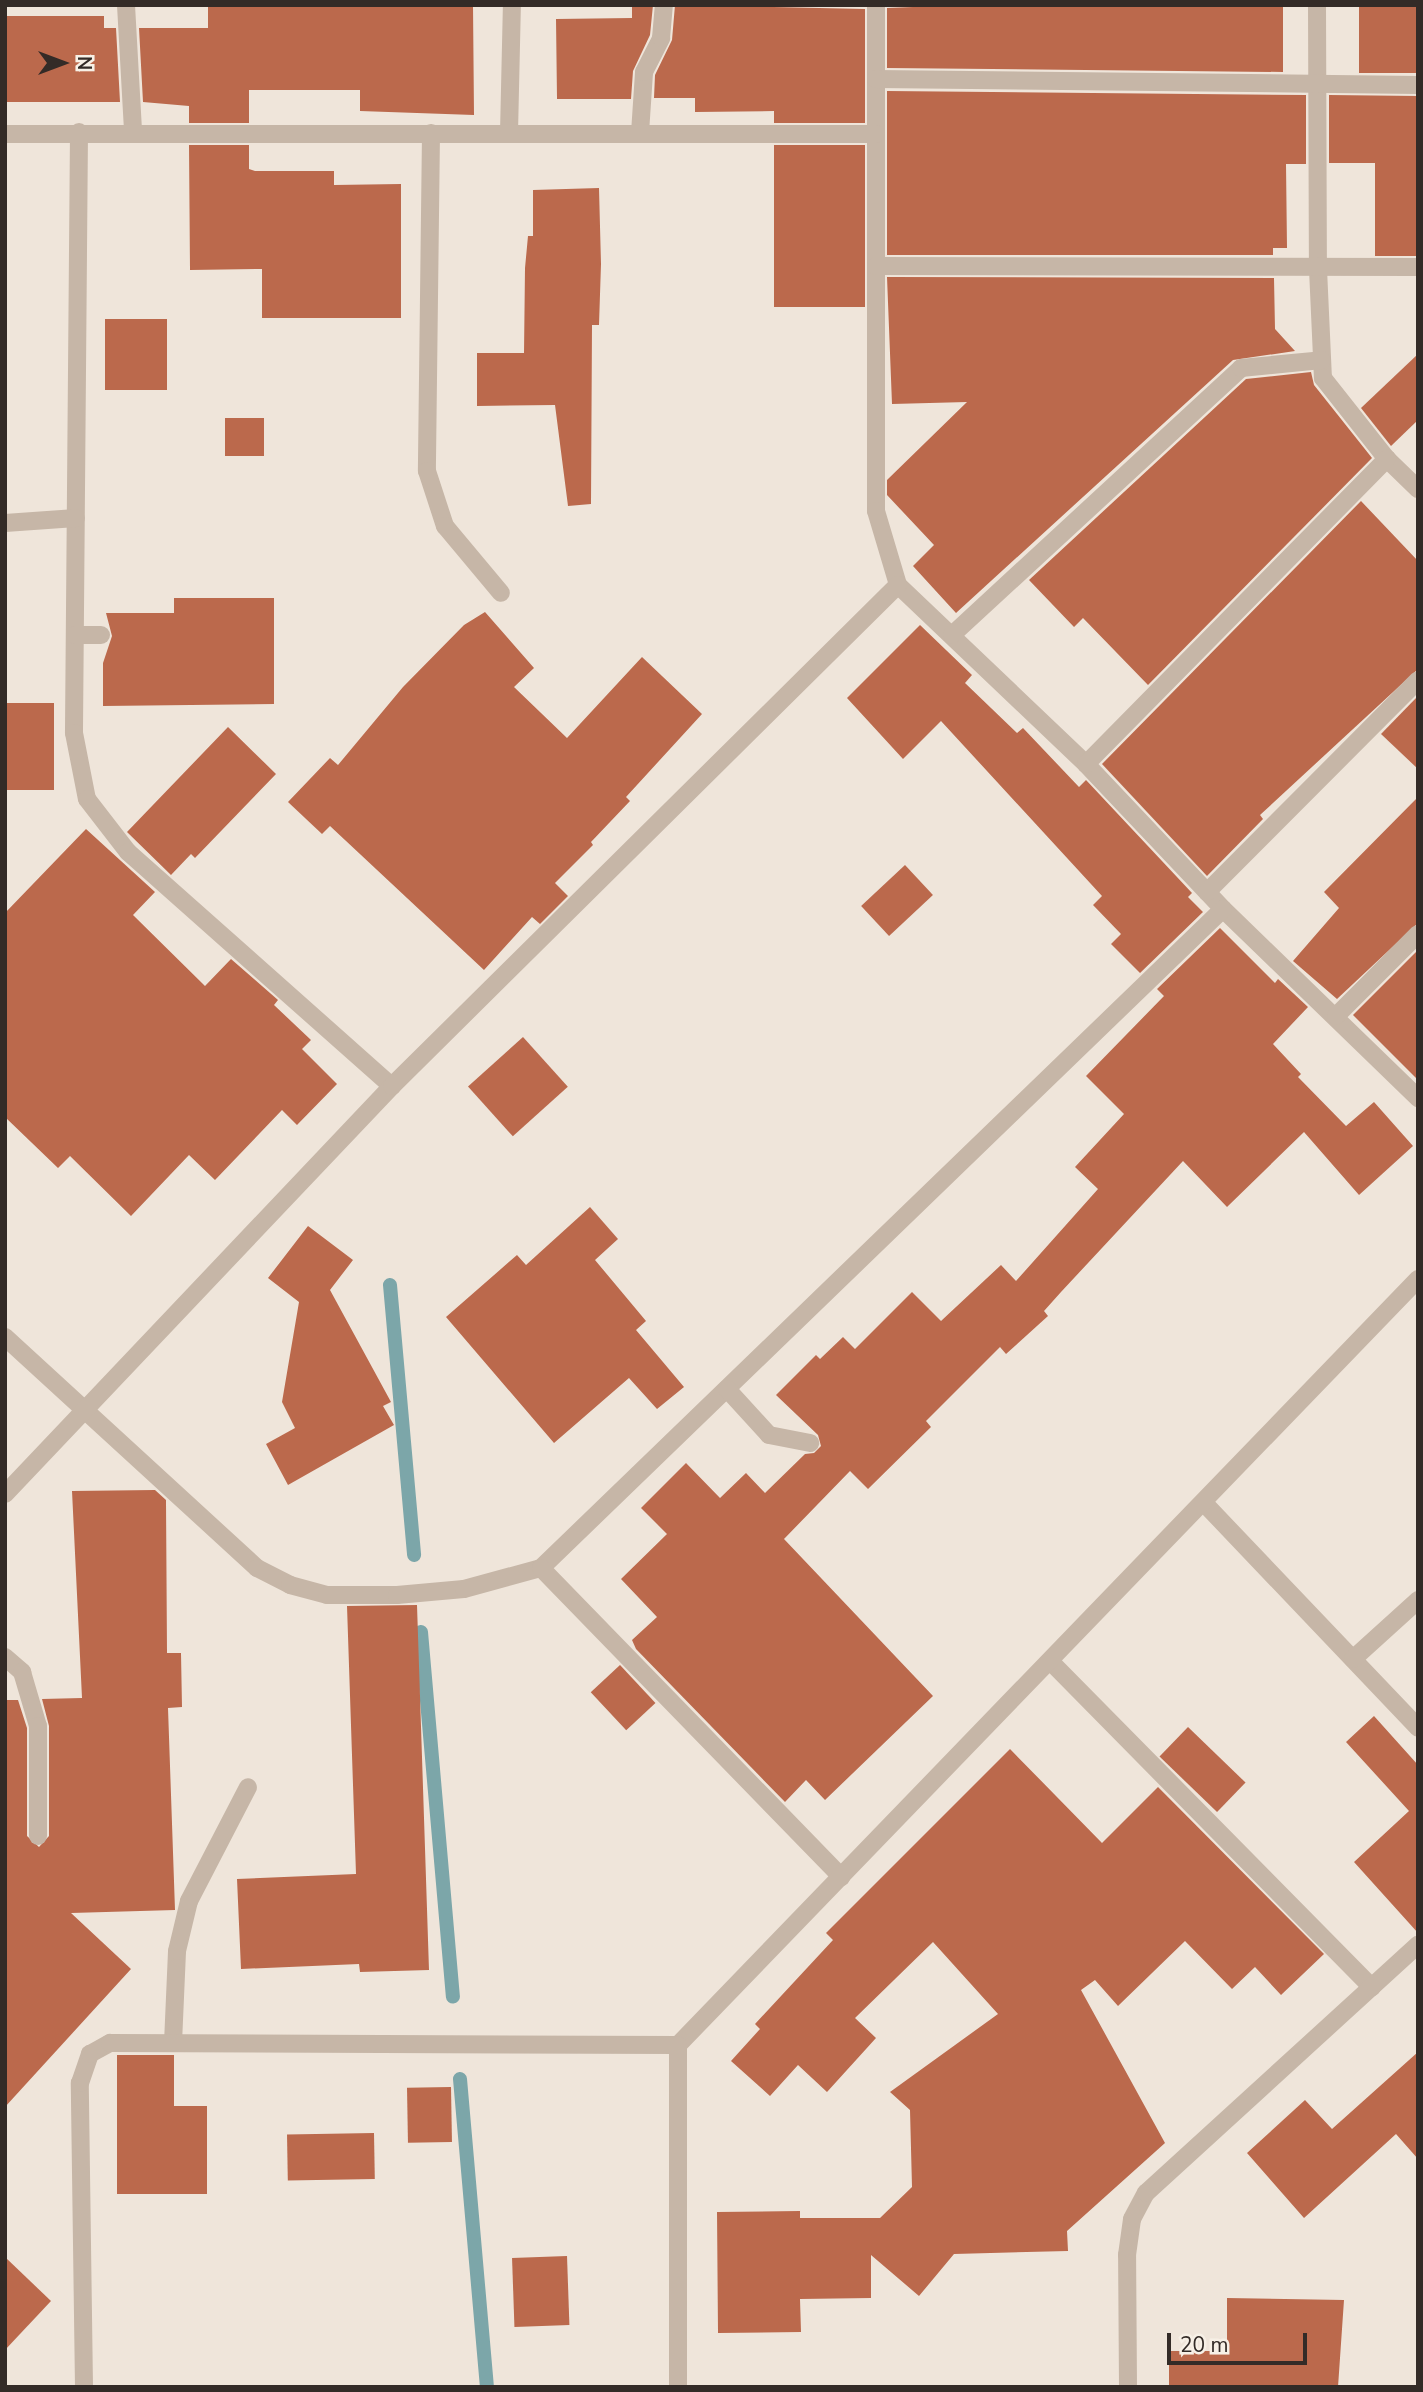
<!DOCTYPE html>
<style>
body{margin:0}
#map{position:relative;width:1423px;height:2392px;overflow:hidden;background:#efe5da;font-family:"Nunito Sans",sans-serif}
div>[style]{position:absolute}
.stream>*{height:14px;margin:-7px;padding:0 7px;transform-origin:7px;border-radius:7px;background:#7ca6a9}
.building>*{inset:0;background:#bb694c;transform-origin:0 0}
.minor>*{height:18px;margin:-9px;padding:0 9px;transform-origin:9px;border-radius:9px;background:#c6b6a7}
span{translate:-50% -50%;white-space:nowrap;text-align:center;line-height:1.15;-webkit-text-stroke:7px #f7f0e6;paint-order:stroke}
.frame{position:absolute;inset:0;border:7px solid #332b27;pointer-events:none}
.north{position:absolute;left:28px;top:28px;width:70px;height:70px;-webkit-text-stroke:5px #f7f0e6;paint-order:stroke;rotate:90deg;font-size:19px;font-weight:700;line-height:28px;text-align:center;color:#332b27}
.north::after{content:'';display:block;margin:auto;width:24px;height:32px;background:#332b27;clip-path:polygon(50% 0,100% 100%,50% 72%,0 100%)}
.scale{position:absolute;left:1167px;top:2333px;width:140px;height:32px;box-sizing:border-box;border:4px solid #332b27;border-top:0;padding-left:9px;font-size:21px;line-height:24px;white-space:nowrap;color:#332b27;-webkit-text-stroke:5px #f7f0e6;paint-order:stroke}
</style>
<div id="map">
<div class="stream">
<i style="left:390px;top:1285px;width:271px;rotate:84.9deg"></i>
<i style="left:421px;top:1632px;width:366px;rotate:85deg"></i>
<i style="left:460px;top:2079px;width:309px;rotate:85deg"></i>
</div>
<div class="building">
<i style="clip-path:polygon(208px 5px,473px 5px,474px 115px,360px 111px,360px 90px,249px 90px,249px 123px,189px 123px,189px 106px,143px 102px,139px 28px,208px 28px)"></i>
<i style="clip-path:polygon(632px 5px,653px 5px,650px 35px,633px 71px,631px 99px,557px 99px,556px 19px,632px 18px)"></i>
<i style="clip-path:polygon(675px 5px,865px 9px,865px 123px,774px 123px,774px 111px,695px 112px,695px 98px,654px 98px,655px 75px,672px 40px)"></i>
<i style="clip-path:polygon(965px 5px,1283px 5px,1283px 72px,887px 68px,887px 8px)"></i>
<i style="left:1359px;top:5px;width:59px;height:68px"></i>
<i style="clip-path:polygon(5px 16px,104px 16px,104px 28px,116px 28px,120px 102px,5px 102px)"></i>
<i style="clip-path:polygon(887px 91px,1306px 95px,1306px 164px,1286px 164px,1287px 248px,1273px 248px,1273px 255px,887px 255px)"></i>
<i style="clip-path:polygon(1329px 95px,1418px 96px,1418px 256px,1375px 256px,1375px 163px,1329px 163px)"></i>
<i style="clip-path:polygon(189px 145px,249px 145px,249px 169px,255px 171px,334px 171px,334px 185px,401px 184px,401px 318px,262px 318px,262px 269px,190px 270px)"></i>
<i style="left:774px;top:145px;width:91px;height:162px"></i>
<i style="clip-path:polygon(599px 188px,601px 264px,599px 325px,592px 325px,591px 504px,568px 506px,555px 405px,477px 406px,477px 353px,524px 353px,525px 268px,528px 236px,533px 236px,533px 190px)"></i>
<i style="clip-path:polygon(887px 277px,1274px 278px,1275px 329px,1295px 351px,1233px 360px,956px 613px,913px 566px,934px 545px,887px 495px,887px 480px,967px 402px,892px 404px)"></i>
<i style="left:105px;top:319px;width:62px;height:71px"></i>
<i style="clip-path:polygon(1418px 354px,1418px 420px,1391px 446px,1361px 408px)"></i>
<i style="clip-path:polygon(1311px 372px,1314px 385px,1372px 458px,1148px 685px,1083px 618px,1074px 627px,1029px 580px,1246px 379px)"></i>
<i style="left:225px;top:418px;width:39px;height:38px"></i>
<i style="clip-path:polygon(1361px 501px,1418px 561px,1418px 669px,1260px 815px,1263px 819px,1207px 876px,1102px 764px)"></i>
<i style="clip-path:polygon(174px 598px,274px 598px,274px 704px,103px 706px,103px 663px,112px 636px,106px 613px,174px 613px)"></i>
<i style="clip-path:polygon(485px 612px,534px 668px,514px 687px,567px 738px,642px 657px,702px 714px,626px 797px,630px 801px,591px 842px,593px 845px,555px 883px,568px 896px,540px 924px,532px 917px,484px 970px,330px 826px,322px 834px,288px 802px,330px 758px,338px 765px,403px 687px,464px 625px)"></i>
<i style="clip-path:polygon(920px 625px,972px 675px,965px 683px,1017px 733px,1023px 728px,1079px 787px,1086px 780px,1192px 893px,1188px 897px,1203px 912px,1140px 973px,1111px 944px,1121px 934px,1093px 905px,1102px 896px,941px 721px,903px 759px,847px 698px)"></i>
<i style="clip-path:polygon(1418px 696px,1418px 769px,1381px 734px)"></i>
<i style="left:5px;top:703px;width:49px;height:87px"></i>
<i style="clip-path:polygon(228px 727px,276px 774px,195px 858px,191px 854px,171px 875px,127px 832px)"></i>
<i style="clip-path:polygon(1418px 797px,1418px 923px,1337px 999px,1293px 961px,1339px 908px,1324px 892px)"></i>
<i style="clip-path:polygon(86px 829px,155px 892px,133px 915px,205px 986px,231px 959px,278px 1000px,274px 1005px,311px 1040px,302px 1049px,337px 1084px,297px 1125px,282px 1110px,215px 1180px,189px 1155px,131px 1216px,70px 1156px,58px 1168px,5px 1117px,5px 913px)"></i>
<i style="left:905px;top:865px;width:41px;height:60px;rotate:47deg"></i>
<i style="clip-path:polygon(1220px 928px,1275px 983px,1278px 979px,1308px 1007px,1273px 1044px,1301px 1074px,1298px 1077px,1346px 1126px,1374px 1102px,1413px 1146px,1359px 1195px,1304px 1132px,1227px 1207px,1183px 1161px,1061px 1292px,1044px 1311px,1048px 1316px,1006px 1354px,1000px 1347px,926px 1421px,931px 1427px,868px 1489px,850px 1471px,784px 1539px,933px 1696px,825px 1800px,806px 1780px,785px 1802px,636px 1649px,632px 1640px,657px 1617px,621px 1579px,667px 1534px,641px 1508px,686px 1463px,720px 1498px,746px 1473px,765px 1493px,805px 1454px,814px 1453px,821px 1446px,818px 1435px,776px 1395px,816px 1355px,820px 1359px,843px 1337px,855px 1349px,912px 1292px,941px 1321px,1001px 1265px,1016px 1281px,1098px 1189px,1075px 1167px,1124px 1114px,1086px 1076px,1164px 996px,1157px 989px)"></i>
<i style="clip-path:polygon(1418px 950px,1418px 1080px,1353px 1015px)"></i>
<i style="left:523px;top:1037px;width:67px;height:74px;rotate:48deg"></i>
<i style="clip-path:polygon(590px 1207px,618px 1239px,595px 1260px,646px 1321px,636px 1330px,684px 1387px,657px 1409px,629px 1378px,554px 1443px,446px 1317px,517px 1255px,526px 1265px)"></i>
<i style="clip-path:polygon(308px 1226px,353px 1260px,330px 1290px,391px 1402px,383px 1406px,394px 1425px,288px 1485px,266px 1444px,295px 1428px,282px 1402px,299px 1302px,268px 1278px)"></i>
<i style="clip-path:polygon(155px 1490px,166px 1500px,167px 1653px,181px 1653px,182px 1707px,168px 1708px,175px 1910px,71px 1913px,131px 1969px,5px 2107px,5px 1700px,18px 1700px,27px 1728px,27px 1836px,39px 1847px,49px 1836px,49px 1726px,42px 1699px,82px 1698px,72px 1491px)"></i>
<i style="clip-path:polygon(417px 1605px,429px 1970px,360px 1972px,359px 1964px,241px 1969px,237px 1879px,356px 1874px,347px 1606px)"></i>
<i style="left:620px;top:1665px;width:52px;height:40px;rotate:47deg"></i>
<i style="clip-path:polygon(1374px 1716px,1418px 1765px,1418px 1933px,1354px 1862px,1409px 1811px,1346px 1742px)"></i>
<i style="left:1188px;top:1727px;width:80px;height:41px;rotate:44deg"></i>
<i style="clip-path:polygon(1010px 1749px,1102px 1843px,1158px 1787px,1324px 1954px,1281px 1995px,1255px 1967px,1232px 1989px,1185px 1941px,1118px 2006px,1095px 1980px,1081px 1990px,1165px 2143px,1067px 2231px,1068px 2251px,954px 2254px,919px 2296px,871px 2255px,871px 2298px,800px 2299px,801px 2332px,718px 2333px,717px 2212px,800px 2211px,800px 2218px,880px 2218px,912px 2187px,910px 2110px,890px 2092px,998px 2014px,933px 1942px,855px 2018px,876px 2038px,827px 2092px,798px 2065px,770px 2096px,731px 2061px,760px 2029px,755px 2024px,833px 1940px,826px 1933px)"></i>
<i style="clip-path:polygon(1418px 2052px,1418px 2159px,1396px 2134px,1304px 2218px,1247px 2153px,1305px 2100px,1332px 2129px)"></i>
<i style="clip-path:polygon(117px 2055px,174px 2055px,174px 2106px,207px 2106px,207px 2194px,117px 2194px)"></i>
<i style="left:451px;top:2087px;width:55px;height:44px;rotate:89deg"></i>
<i style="left:374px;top:2133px;width:46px;height:87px;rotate:89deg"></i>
<i style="left:567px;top:2256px;width:69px;height:55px;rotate:88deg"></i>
<i style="clip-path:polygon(5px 2257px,51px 2301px,5px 2350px)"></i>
<i style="clip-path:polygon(1227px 2298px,1344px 2300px,1338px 2387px,1169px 2387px,1169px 2351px,1227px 2351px)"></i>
</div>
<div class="minor">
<i style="left:126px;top:5px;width:127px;rotate:86.8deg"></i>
<i style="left:876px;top:5px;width:506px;rotate:90deg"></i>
<i style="left:876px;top:511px;width:77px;rotate:73.4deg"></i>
<i style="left:898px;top:585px;width:260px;rotate:43.6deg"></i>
<i style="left:1086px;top:764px;width:199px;rotate:46.6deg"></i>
<i style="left:1223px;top:909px;width:272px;rotate:44.1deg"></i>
<i style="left:1317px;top:5px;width:264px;rotate:89.8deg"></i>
<i style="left:1318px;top:269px;width:109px;rotate:87.4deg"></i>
<i style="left:1323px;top:378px;width:103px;rotate:51.7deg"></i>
<i style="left:1387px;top:459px;width:43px;rotate:44.1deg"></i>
<i style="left:876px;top:79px;width:542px;rotate:0.63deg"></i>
<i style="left:79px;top:132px;width:601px;rotate:90.48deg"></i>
<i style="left:74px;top:733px;width:67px;rotate:78.9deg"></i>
<i style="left:87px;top:799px;width:67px;rotate:52.3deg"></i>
<i style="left:128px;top:852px;width:353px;rotate:41.6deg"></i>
<i style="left:431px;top:133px;width:338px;rotate:90.7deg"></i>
<i style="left:427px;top:471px;width:58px;rotate:71.9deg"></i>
<i style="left:445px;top:526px;width:87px;rotate:50.1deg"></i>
<i style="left:509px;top:133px;width:128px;rotate:-88.7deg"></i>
<i style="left:640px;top:133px;width:61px;rotate:-86.2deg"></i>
<i style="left:644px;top:72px;width:38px;rotate:-63deg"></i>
<i style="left:661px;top:38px;width:33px;rotate:-85deg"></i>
<i style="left:5px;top:134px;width:871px"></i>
<i style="left:876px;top:266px;width:542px;rotate:0.11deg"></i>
<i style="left:5px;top:523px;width:71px;rotate:-4deg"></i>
<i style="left:75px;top:635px;width:26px"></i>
<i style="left:952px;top:635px;width:393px;rotate:-42.7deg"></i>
<i style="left:1241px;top:368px;width:81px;rotate:-5.6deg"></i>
<i style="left:1086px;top:764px;width:429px;rotate:-45.4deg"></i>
<i style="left:1207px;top:892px;width:299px;rotate:-45.1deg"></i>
<i style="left:1336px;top:1016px;width:116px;rotate:-45deg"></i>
<i style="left:5px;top:1337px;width:342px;rotate:42.5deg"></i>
<i style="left:257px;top:1568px;width:37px;rotate:27deg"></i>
<i style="left:290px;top:1585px;width:38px;rotate:15deg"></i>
<i style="left:327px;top:1595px;width:70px"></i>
<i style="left:397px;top:1595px;width:67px;rotate:-5.1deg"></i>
<i style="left:464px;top:1589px;width:80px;rotate:-15.3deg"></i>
<i style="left:541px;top:1568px;width:948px;rotate:-44.02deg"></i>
<i style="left:727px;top:1389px;width:62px;rotate:47.6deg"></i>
<i style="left:769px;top:1435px;width:42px;rotate:11deg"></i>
<i style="left:5px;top:1494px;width:562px;rotate:-46.51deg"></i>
<i style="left:392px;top:1086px;width:712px;rotate:-44.72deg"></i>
<i style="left:1205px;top:1504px;width:309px;rotate:46.4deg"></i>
<i style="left:541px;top:1568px;width:431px;rotate:45.8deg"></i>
<i style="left:5px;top:1657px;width:23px;rotate:41deg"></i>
<i style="left:22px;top:1672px;width:56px;rotate:73.5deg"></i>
<i style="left:38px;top:1726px;width:110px;rotate:90deg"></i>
<i style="left:1353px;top:1659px;width:88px;rotate:-42.2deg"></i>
<i style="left:1051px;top:1662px;width:457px;rotate:45.4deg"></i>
<i style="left:173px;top:2043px;width:92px;rotate:-87.5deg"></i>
<i style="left:177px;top:1951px;width:51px;rotate:-76.5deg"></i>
<i style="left:189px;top:1901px;width:128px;rotate:-62.6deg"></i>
<i style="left:678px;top:2045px;width:1065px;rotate:-45.99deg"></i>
<i style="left:84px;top:2387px;width:304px;rotate:-90.8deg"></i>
<i style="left:80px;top:2083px;width:31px;rotate:-71deg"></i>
<i style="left:90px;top:2054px;width:23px;rotate:-29deg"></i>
<i style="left:110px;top:2043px;width:568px;rotate:0.2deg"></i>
<i style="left:678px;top:2045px;width:342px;rotate:90deg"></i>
<i style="left:1128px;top:2387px;width:132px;rotate:-90.4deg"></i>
<i style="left:1127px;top:2255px;width:36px;rotate:-82deg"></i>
<i style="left:1132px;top:2219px;width:30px;rotate:-62deg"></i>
<i style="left:1146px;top:2193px;width:368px;rotate:-42.4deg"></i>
</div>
<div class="frame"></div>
<div class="north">N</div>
<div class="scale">20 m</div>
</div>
